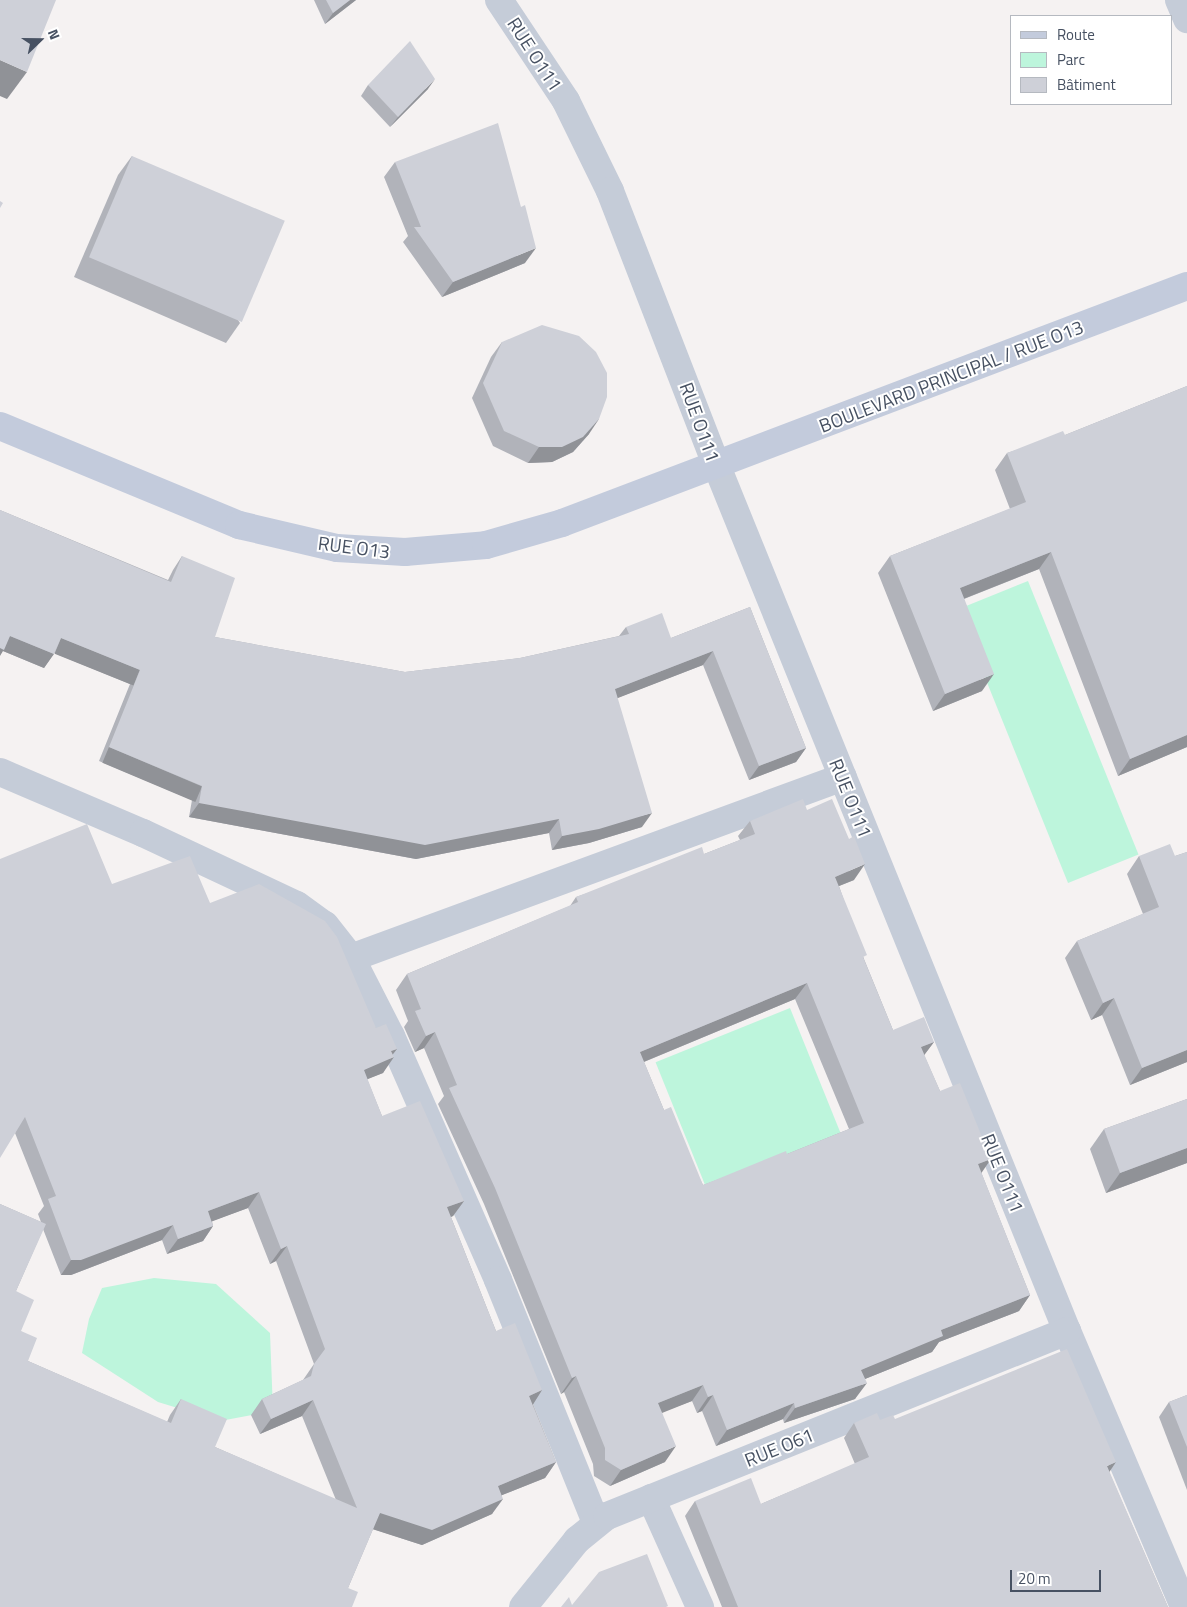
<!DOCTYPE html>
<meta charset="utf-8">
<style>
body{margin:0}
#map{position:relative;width:1187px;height:1607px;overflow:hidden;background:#f5f2f2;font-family:"Titillium Web",sans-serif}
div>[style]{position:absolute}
.green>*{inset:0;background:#bdf5dc;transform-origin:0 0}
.street>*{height:28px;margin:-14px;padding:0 14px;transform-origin:14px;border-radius:14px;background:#c5ccd8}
.secondary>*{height:28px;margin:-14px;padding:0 14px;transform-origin:14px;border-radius:14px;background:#c3cbdc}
.wall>*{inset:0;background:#b1b3ba}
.shaded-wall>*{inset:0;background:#909297;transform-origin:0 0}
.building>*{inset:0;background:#ced0d8;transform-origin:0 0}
span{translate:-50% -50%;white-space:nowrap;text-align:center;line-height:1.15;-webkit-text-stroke:4px #fff;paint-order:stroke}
.street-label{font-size:19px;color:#475162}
.legend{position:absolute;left:1010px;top:15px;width:162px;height:90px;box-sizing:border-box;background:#fff;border:1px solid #b5b9c0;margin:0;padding:6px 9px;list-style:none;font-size:15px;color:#475162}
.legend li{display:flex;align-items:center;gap:10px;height:25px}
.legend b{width:25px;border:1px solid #b5b9c0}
.north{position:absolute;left:15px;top:15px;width:50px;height:50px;-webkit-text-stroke:4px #fff;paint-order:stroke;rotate:68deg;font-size:14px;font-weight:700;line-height:20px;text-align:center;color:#475162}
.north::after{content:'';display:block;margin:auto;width:18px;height:22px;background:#475162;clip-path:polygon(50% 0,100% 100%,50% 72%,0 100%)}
.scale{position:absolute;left:1010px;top:1570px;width:91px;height:22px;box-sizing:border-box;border:2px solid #475162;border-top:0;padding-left:6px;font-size:15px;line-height:18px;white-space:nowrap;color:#475162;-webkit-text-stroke:4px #fff;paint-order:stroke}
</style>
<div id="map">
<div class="green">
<i style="left:1028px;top:581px;width:295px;height:76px;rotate:68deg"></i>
<i style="left:790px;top:1008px;width:136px;height:145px;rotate:68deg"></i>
<i style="clip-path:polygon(154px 1278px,216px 1284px,270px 1333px,273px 1411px,220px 1421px,158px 1402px,82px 1353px,89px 1319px,102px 1288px)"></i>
</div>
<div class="street">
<i style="left:499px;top:0;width:121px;rotate:56.4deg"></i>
<i style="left:566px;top:101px;width:100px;rotate:63.9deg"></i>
<i style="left:610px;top:191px;width:293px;rotate:68.8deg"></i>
<i style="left:716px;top:464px;width:935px;rotate:67.96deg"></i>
<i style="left:1067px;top:1331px;width:300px;rotate:67deg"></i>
<i style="left:1179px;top:0;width:21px;rotate:67deg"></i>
<i style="left:0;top:772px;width:155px;rotate:23.1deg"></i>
<i style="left:143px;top:833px;width:170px;rotate:25.1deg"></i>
<i style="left:297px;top:905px;width:34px;rotate:36deg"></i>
<i style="left:325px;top:925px;width:42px;rotate:51.8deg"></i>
<i style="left:351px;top:958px;width:88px;rotate:62.9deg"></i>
<i style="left:391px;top:1036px;width:266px;rotate:66.3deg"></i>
<i style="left:498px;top:1280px;width:262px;rotate:68deg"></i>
<i style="left:351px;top:958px;width:524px;rotate:-20.2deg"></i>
<i style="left:651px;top:1498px;width:120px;rotate:65.8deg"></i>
<i style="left:523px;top:1607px;width:86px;rotate:-51.1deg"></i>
<i style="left:577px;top:1540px;width:38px;rotate:-39deg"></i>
<i style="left:607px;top:1516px;width:496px;rotate:-21.9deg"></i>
</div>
<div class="secondary">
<i style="left:0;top:426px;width:259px;rotate:22.5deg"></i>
<i style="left:239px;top:525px;width:101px;rotate:13.2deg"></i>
<i style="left:337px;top:548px;width:68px;rotate:3.4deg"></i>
<i style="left:405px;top:552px;width:81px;rotate:-4.9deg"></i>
<i style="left:486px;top:545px;width:79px;rotate:-16.1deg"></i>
<i style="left:562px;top:523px;width:668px;rotate:-20.77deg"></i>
</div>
<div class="wall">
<i style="clip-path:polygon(314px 0,356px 0,325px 24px)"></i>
<i style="clip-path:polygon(368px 85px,428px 89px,390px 127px,361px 96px)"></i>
<i style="clip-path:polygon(132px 156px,240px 323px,226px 343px,74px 277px,118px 175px)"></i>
<i style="clip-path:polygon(395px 162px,525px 263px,442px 297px,403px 242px,408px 236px,384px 177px)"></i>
<i style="clip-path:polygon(502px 342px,589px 434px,573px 452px,552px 462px,528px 463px,493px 446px,472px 398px,491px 357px)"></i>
<i style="clip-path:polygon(1187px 386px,1187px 747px,1118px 776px,1039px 569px,964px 599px,982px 691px,933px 711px,878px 573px,890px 556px,1010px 509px,995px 470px,1007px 453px,1065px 435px)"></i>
<i style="clip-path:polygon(0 510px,168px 580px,173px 570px,182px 556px,215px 637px,405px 672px,520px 658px,619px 636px,626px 627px,671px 638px,750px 607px,806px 748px,796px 762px,749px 780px,703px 665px,617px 698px,642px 827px,589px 843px,552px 850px,549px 833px,416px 859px,189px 817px,192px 800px,99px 761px,130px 684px,54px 653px,44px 668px,3px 651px)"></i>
<i style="clip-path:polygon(evenodd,807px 810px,854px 880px,839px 886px,864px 959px,893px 1030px,934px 1042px,924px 1055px,940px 1091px,991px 1159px,981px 1172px,1030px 1295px,1019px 1311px,939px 1342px,932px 1352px,865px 1379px,855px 1399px,784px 1423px,783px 1419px,716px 1446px,702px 1411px,697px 1413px,692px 1401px,662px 1412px,665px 1462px,610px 1486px,594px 1476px,593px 1464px,564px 1392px,561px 1394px,484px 1204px,438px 1104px,444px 1096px,424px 1048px,415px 1052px,404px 1027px,408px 1021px,396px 990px,407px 974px,570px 906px,576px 897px,704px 854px,740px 840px,738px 836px,750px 821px,807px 810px,795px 999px,849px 1129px,787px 1154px,703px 1185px,664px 1110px,644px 1062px,795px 999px)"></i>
<i style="clip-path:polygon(1187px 852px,1187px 1062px,1130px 1085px,1102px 1015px,1091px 1020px,1065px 958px,1077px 941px,1143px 914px,1127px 874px,1139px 856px,1175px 856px)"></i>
<i style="clip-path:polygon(evenodd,112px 884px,210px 903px,376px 1028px,397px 1049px,393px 1054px,383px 1073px,367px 1079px,382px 1116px,464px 1201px,453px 1216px,451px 1217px,496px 1331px,542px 1390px,533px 1404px,556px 1462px,545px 1478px,502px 1495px,492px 1514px,422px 1545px,373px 1529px,348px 1588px,0 1607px,0 1204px,41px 1222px,38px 1214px,44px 1206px,15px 1133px,112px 884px,248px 1208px,270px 1264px,276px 1261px,314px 1364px,303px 1380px,262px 1399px,251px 1415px,260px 1434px,302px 1416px,336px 1500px,215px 1447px,181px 1399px,170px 1415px,167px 1422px,28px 1361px,21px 1331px,16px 1291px,43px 1229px,61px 1275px,71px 1275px,162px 1240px,167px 1254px,203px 1241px,213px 1226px,212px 1221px,248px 1208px)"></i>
<i style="clip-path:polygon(1187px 1099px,1187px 1163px,1106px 1193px,1090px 1149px,1104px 1129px)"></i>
<i style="clip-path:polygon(1187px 1395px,1187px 1490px,1159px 1417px,1169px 1402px)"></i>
<i style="clip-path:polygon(895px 1419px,1109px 1472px,1168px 1607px,722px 1607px,685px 1516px,695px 1501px,761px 1504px,855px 1464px,844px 1438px,854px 1423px)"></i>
</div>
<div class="shaded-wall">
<i style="clip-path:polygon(350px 0,356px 0,325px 24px,333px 13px)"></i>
<i style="clip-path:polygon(0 60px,27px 72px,7px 99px,0 96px)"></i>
<i style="clip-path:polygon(435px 79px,428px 89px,390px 127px,398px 117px)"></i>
<i style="clip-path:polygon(536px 248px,525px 263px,442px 297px,453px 282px)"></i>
<i style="clip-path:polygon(599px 419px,589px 434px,573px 452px,552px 462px,528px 463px,539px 447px)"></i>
<i style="clip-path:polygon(1051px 552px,1039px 569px,948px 605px,960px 588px)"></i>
<i style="clip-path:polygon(10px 636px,54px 654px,44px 668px,3px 651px,0 656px,0 648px)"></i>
<i style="left:61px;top:638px;width:85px;height:17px;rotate:22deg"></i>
<i style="clip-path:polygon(713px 651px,703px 665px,605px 703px,615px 689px)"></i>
<i style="clip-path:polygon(994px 674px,982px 691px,933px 711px,945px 694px)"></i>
<i style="clip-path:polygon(1187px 735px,1187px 747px,1118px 776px,1130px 759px)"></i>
<i style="left:109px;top:747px;width:101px;height:17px;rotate:23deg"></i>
<i style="clip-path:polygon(806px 748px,796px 762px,749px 780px,759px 766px)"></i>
<i style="clip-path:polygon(199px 803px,559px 819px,549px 833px,416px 859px,189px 817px)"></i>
<i style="clip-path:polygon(652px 813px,642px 827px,589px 843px,552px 850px,562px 836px)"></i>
<i style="clip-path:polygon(865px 864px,854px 880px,824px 892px,835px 877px)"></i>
<i style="clip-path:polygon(807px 983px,795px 999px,629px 1068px,640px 1052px)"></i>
<i style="clip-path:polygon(1114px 998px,1102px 1015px,1091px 1020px,1103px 1003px)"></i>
<i style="clip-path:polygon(435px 1032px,424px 1048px,415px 1052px,426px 1036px)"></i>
<i style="clip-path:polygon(934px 1042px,922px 1058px,921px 1047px)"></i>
<i style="clip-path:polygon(397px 1049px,389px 1059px,394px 1057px,383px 1073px,353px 1085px,364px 1070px,391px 1051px)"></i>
<i style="clip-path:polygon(1187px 1050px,1187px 1062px,1130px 1085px,1142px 1068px)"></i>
<i style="clip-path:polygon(1187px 1148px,1187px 1163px,1106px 1193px,1120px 1173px)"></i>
<i style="clip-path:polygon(991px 1159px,980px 1175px,978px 1164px)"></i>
<i style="clip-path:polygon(259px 1192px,248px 1208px,197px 1227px,208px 1211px)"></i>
<i style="clip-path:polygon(464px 1201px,453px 1216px,436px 1223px,447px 1207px)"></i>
<i style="clip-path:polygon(173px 1225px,162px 1240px,71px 1275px,61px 1275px,71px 1260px)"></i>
<i style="clip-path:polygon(213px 1226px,203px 1241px,167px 1254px,178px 1239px)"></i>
<i style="clip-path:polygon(287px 1246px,276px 1261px,270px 1264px,281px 1249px)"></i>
<i style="clip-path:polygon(1030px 1295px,1019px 1311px,939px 1342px,932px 1352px,850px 1385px,861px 1370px,941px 1330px)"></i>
<i style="clip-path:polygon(576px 1376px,564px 1392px,561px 1394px,572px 1378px)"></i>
<i style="clip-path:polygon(867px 1383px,855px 1399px,784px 1423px,795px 1408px)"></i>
<i style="clip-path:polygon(703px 1385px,692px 1401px,647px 1419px,658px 1403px)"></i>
<i style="clip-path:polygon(542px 1390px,532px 1406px,529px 1396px)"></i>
<i style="clip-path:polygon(713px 1395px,702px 1411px,697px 1413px,708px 1397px)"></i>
<i style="clip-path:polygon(313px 1400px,302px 1416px,260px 1434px,271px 1419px)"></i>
<i style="clip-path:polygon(794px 1403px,783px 1419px,716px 1446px,727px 1430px)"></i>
<i style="clip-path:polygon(676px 1446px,665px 1462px,610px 1486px,621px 1470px)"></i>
<i style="clip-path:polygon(556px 1462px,545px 1478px,487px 1501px,498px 1486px)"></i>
<i style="clip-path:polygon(1116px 1462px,1106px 1477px,1107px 1466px)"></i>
<i style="clip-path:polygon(503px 1499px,492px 1514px,422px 1545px,369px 1528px,380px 1513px)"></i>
</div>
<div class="building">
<i style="clip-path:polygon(0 0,56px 0,27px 72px,0 60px)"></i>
<i style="clip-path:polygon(326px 0,350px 0,333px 13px)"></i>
<i style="clip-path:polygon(410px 41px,435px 79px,398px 117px,368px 85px)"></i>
<i style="clip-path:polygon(498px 123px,521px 207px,525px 205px,536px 248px,453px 282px,414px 227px,421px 227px,395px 162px)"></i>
<i style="left:132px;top:156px;width:166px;height:110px;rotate:23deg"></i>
<i style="clip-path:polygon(0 201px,3px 203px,0 208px)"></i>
<i style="clip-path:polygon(542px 325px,579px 336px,596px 352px,607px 373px,607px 397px,599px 419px,583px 437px,562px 447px,539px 447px,504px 431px,483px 383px,502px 342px)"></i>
<i style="clip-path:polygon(1187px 386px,1187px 735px,1130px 759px,1051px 552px,960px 588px,994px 674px,945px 694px,890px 556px,1026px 502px,1007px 453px,1063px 431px,1065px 435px)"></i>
<i style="clip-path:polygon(0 510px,171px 582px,182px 556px,235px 578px,215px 637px,405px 672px,520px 658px,629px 634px,626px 627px,662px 613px,671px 638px,750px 607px,806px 748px,759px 766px,713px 651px,615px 689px,652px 813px,599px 829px,562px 836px,559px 819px,425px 845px,199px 803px,202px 786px,109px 747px,140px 670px,61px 638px,54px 654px,10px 636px,4px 650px,0 648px)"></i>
<i style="clip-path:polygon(evenodd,803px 799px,807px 810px,832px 799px,849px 839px,854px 836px,865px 864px,835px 877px,867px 955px,863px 957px,893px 1030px,924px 1017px,934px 1042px,921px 1047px,940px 1091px,960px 1083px,991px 1159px,978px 1164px,1030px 1295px,941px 1330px,943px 1336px,861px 1370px,867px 1383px,795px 1408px,794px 1403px,727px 1430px,713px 1395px,708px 1397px,703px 1385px,658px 1403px,676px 1446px,621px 1470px,605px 1460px,605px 1448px,576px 1376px,572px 1378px,495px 1188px,449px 1088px,457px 1085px,435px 1032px,426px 1036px,415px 1011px,421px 1009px,407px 974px,578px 902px,576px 897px,702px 847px,704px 854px,755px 834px,750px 821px,803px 799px,807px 983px,864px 1123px,787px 1154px,786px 1151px,703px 1185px,671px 1107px,664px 1110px,640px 1052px,807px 983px)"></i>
<i style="clip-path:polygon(87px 824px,112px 884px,190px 856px,210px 903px,259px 884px,325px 921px,337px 937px,376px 1028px,386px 1024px,397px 1049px,391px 1051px,394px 1057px,364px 1070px,382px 1116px,420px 1101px,464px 1201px,447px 1207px,496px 1331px,515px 1323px,542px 1390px,529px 1396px,556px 1462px,498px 1486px,503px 1499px,432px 1530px,380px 1513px,348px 1588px,358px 1592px,352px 1607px,0 1607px,0 1204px,46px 1224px,16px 1291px,34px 1300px,21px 1331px,37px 1338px,28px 1361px,171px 1423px,181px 1399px,227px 1419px,215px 1447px,357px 1508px,313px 1400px,271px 1419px,262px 1399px,311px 1376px,314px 1364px,325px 1349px,287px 1246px,281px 1249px,259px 1192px,208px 1211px,213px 1226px,178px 1239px,173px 1225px,81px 1260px,71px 1260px,48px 1199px,56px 1196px,25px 1117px,0 1158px,0 859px)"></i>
<i style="clip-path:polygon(1170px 844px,1175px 856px,1187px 852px,1187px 1050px,1142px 1068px,1114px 998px,1103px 1003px,1077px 941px,1159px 907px,1139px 856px)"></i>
<i style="clip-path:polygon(1187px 1099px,1187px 1148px,1120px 1173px,1104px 1129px)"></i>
<i style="clip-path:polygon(1067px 1349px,1116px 1462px,1107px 1466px,1168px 1607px,738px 1607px,695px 1501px,751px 1478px,761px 1504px,869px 1457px,854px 1423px,877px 1413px,880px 1420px,893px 1415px,895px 1419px)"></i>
<i style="clip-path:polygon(1187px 1395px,1187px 1447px,1169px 1402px)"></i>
<i style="clip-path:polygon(647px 1554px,668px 1606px,666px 1607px,561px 1607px,569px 1597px,572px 1605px,599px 1572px)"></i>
</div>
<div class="street-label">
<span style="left:535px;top:54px;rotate:57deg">RUE O111</span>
<span style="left:951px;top:376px;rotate:-21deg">BOULEVARD PRINCIPAL / RUE O13</span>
<span style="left:700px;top:422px;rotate:70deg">RUE O111</span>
<span style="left:354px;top:547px;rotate:7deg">RUE O13</span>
<span style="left:851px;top:798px;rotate:68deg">RUE O111</span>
<span style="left:1003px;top:1173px;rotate:68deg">RUE O111</span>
<span style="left:779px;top:1447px;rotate:-22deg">RUE O61</span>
</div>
<ul class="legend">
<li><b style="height:6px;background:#c3cbdc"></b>Route</li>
<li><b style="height:14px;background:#bdf5dc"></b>Parc</li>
<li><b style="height:14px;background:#ced0d8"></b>Bâtiment</li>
</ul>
<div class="north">N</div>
<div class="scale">20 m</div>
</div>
